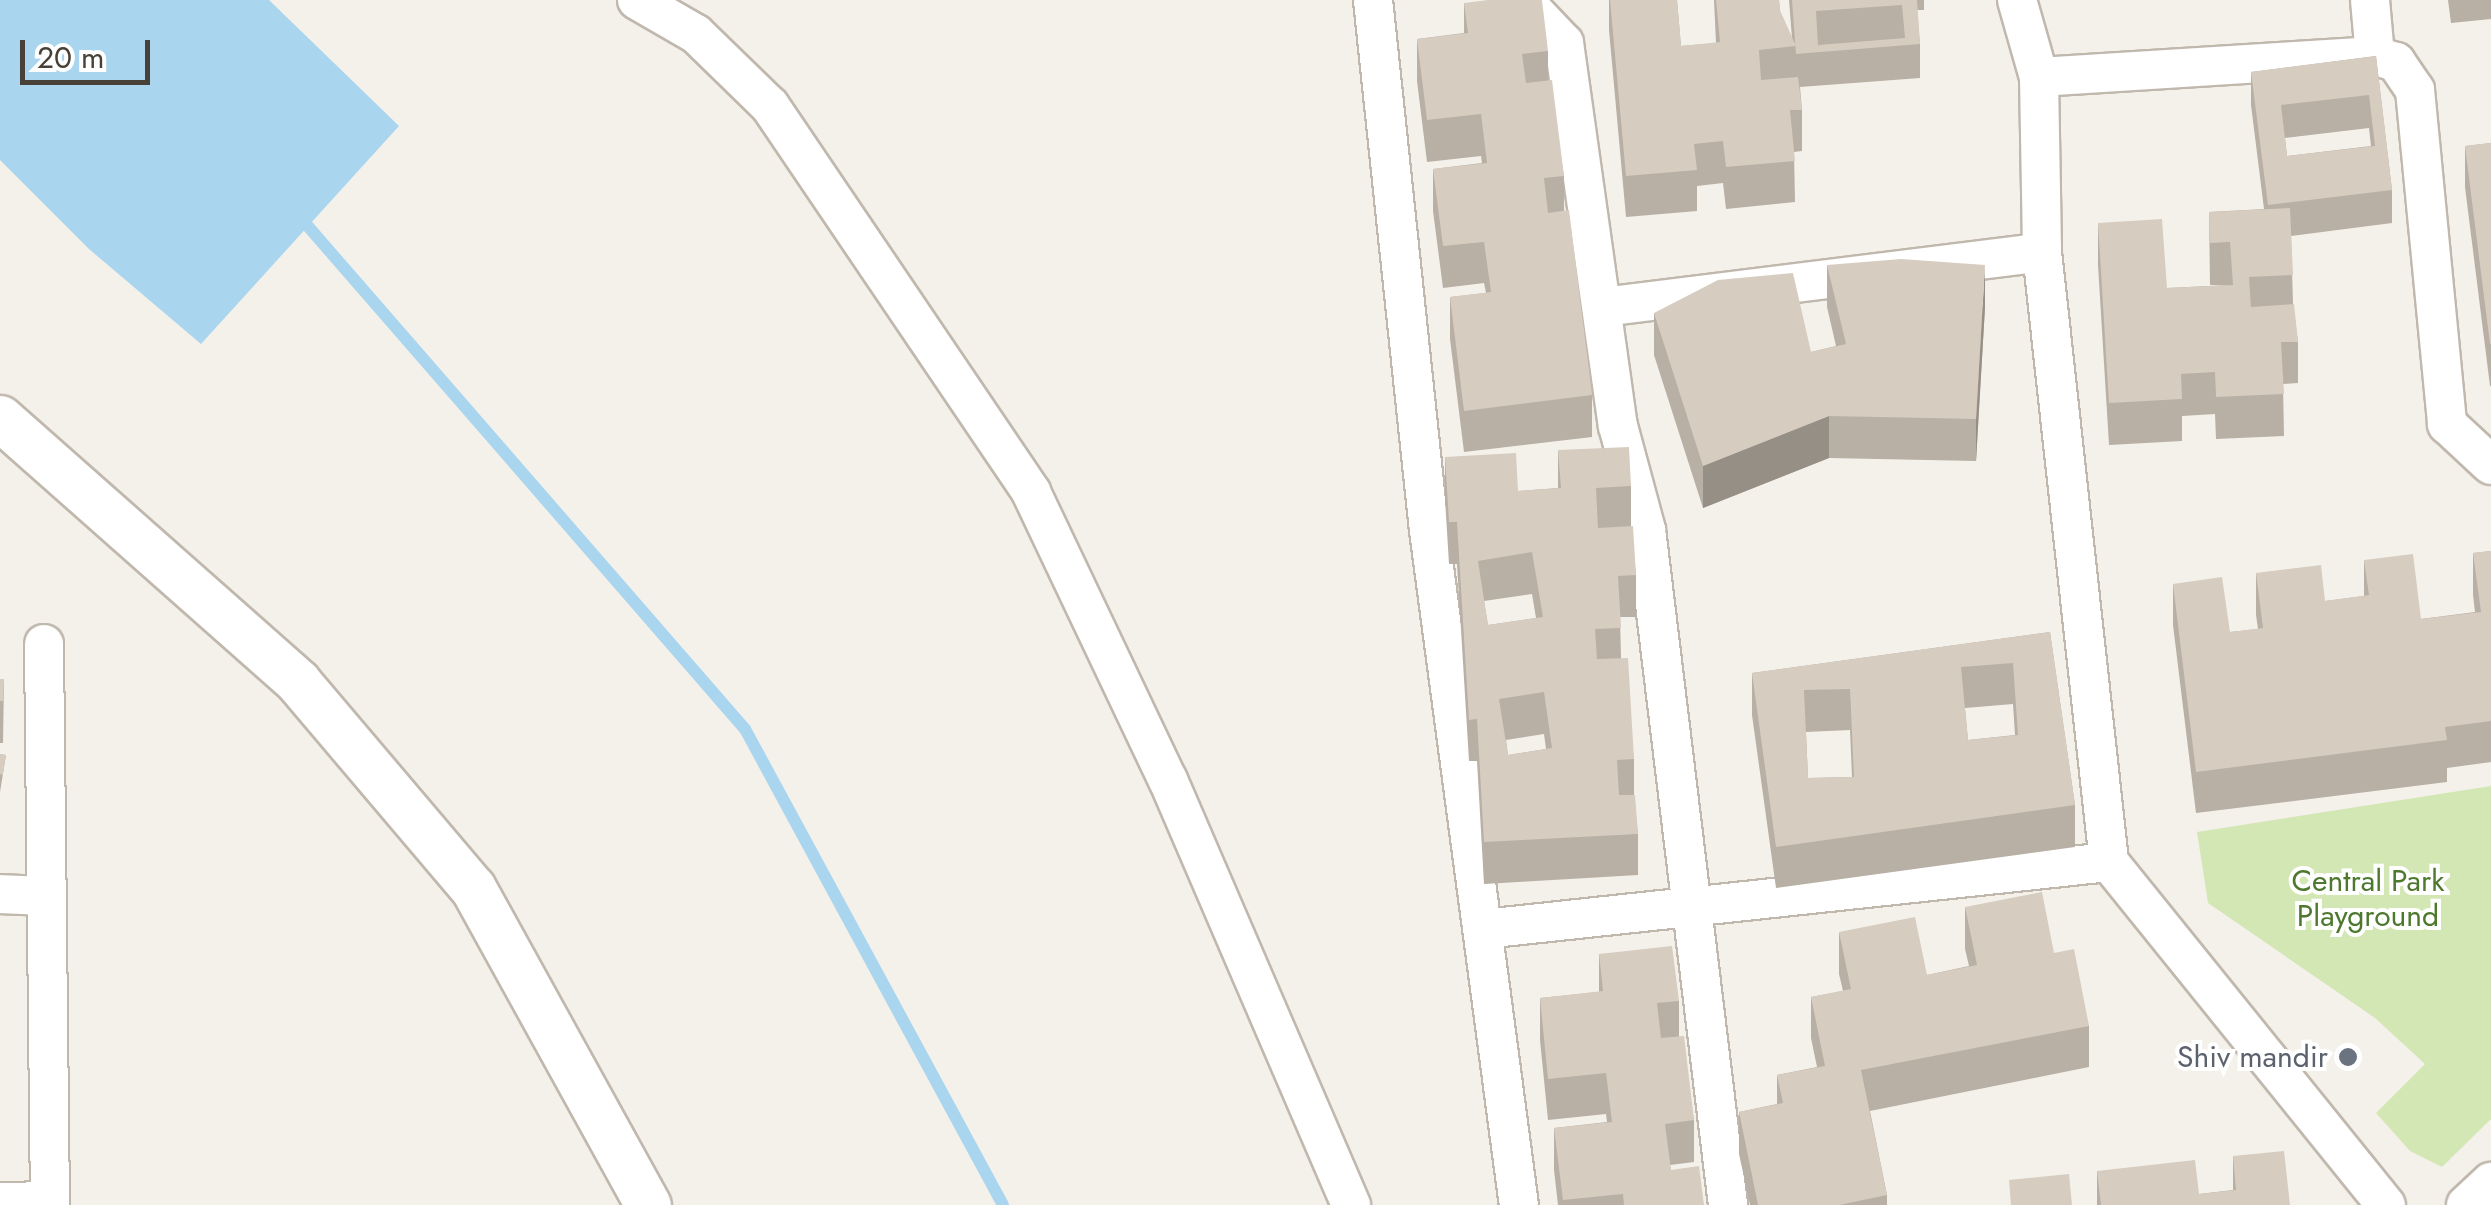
<!DOCTYPE html>
<style>
body{margin:0}
#map{position:relative;width:2491px;height:1205px;overflow:hidden;background:#f4f1ea;font-family:Jost,sans-serif}
div>[style]{position:absolute}
.green>*{inset:0;background:#d3e7b5}
.water>*{inset:0;background:#aad5ee}
.stream>*{height:12px;margin:-6px;padding:0 6px;transform-origin:6px;border-radius:6px;background:#aad5ee}
.roads{filter:drop-shadow(2px 0 #c0b8ad) drop-shadow(-2px 0 #c0b8ad) drop-shadow(0 2px #c0b8ad) drop-shadow(0 -2px #c0b8ad)}
.minor>*{height:38px;margin:-19px;padding:0 19px;transform-origin:19px;border-radius:19px;background:#fff}
.tertiary>*{height:45px;margin:-22.5px;padding:0 22.5px;transform-origin:22.5px;border-radius:22.5px;background:#fff}
.wall>*{inset:0;background:#b8afa5;transform-origin:0 0}
.shaded-wall>*{inset:0;background:#968f86}
.building>*{inset:0;background:#d6ccc0;transform-origin:0 0}
.dots>*{width:28px;height:28px;translate:-50% -50%;box-sizing:border-box;border:5px solid #fff;border-radius:50%}
span{translate:-50% -50%;white-space:nowrap;text-align:center;line-height:1.15;-webkit-text-stroke:8px #fff;paint-order:stroke}
.park-label{font-size:30px;color:#4d782d}
.worship-label{font-size:30px;color:#5b616d}
.right{translate:-100% -50%;text-align:right}
.scale{position:absolute;left:20px;top:40px;width:130px;height:45px;box-sizing:border-box;border:5px solid #484138;border-top:0;padding-left:12px;font-size:30px;line-height:35px;white-space:nowrap;color:#484138;-webkit-text-stroke:8px #fff;paint-order:stroke}
</style>
<div id="map">
<div class="green">
<i style="clip-path:polygon(2491px 786px,2491px 1119px,2442px 1167px,2410px 1151px,2376px 1113px,2425px 1064px,2375px 1018px,2208px 903px,2197px 832px)"></i>
</div>
<div class="water">
<i style="clip-path:polygon(0 0,269px 0,399px 126px,201px 344px,89px 249px,0 160px)"></i>
</div>
<div class="stream">
<i style="left:299px;top:216px;width:680px;rotate:49deg"></i>
<i style="left:745px;top:729px;width:541px;rotate:61.54deg"></i>
</div>
<div class="roads">
<div class="minor">
<i style="left:637px;top:0;width:68px;rotate:30deg"></i>
<i style="left:696px;top:34px;width:103px;rotate:44.2deg"></i>
<i style="left:770px;top:106px;width:466px;rotate:55.9deg"></i>
<i style="left:1031px;top:492px;width:319px;rotate:64.6deg"></i>
<i style="left:1168px;top:780px;width:463px;rotate:66.7deg"></i>
<i style="left:1373px;top:0;width:533px;rotate:83.97deg"></i>
<i style="left:1429px;top:530px;width:681px;rotate:82.41deg"></i>
<i style="left:1523px;top:0;width:59px;rotate:46.4deg"></i>
<i style="left:1564px;top:43px;width:387px;rotate:82deg"></i>
<i style="left:1618px;top:426px;width:108px;rotate:74.9deg"></i>
<i style="left:1646px;top:530px;width:680px;rotate:83.07deg"></i>
<i style="left:2017px;top:0;width:80px;rotate:74.1deg"></i>
<i style="left:2039px;top:77px;width:175px;rotate:89deg"></i>
<i style="left:2042px;top:252px;width:614px;rotate:83.73deg"></i>
<i style="left:2109px;top:862px;width:441px;rotate:51.1deg"></i>
<i style="left:2370px;top:0;width:56px;rotate:84.9deg"></i>
<i style="left:2039px;top:77px;width:337px;rotate:-3.6deg"></i>
<i style="left:2375px;top:56px;width:22px;rotate:16deg"></i>
<i style="left:2396px;top:62px;width:34px;rotate:56deg"></i>
<i style="left:2415px;top:90px;width:336px;rotate:84.5deg"></i>
<i style="left:2447px;top:424px;width:60px;rotate:43deg"></i>
<i style="left:1603px;top:307px;width:442px;rotate:-7.1deg"></i>
<i style="left:44px;top:644px;width:561px;rotate:89.39deg"></i>
<i style="left:0;top:894px;width:45px;rotate:2.5deg"></i>
<i style="left:1484px;top:929px;width:629px;rotate:-6.12deg"></i>
<i style="left:0;top:1202px;width:50px;rotate:-1.1deg"></i>
<i style="left:2466px;top:1205px;width:34px;rotate:-43deg"></i>
</div>
<div class="tertiary">
<i style="left:0;top:418px;width:398px;rotate:41.5deg"></i>
<i style="left:298px;top:682px;width:270px;rotate:49.7deg"></i>
<i style="left:473px;top:888px;width:362px;rotate:61.1deg"></i>
</div>
</div>
<div class="wall">
<i style="clip-path:polygon(1609px 0,1677px 0,1681px 46px,1716px 43px,1714px 0,1779px 0,1780px 11px,1792px 38px,1789px 0,1924px 0,1924px 10px,1917px 10px,1920px 44px,1920px 78px,1800px 87px,1802px 110px,1802px 151px,1794px 152px,1795px 202px,1726px 209px,1723px 183px,1697px 186px,1697px 211px,1626px 217px,1609px 30px)"></i>
<i style="clip-path:polygon(2448px 0,2491px 0,2491px 19px,2451px 23px)"></i>
<i style="clip-path:polygon(1464px 3px,1548px 51px,1548px 80px,1564px 176px,1564px 210px,1592px 395px,1592px 437px,1464px 452px,1450px 339px,1450px 297px,1486px 293px,1484px 283px,1443px 288px,1433px 211px,1433px 169px,1482px 163px,1481px 156px,1427px 162px,1417px 81px,1417px 39px,1464px 33px)"></i>
<i style="clip-path:polygon(evenodd,2376px 56px,2392px 190px,2392px 223px,2291px 236px,2293px 304px,2298px 342px,2298px 383px,2283px 384px,2284px 436px,2216px 439px,2215px 414px,2182px 416px,2182px 441px,2109px 445px,2098px 265px,2098px 223px,2167px 288px,2230px 285px,2210px 285px,2209px 212px,2264px 209px,2251px 105px,2251px 72px,2376px 56px,2369px 128px,2371px 146px,2287px 156px,2285px 138px,2369px 128px)"></i>
<i style="clip-path:polygon(2491px 143px,2491px 386px,2490px 386px,2465px 187px,2465px 146px)"></i>
<i style="clip-path:polygon(1827px 265px,1985px 307px,1976px 461px,1829px 458px,1703px 508px,1654px 355px,1654px 313px,1811px 352px,1836px 346px,1827px 307px)"></i>
<i style="clip-path:polygon(evenodd,1558px 450px,1631px 486px,1631px 527px,1636px 575px,1636px 617px,1620px 617px,1621px 658px,1634px 759px,1634px 795px,1638px 834px,1638px 875px,1484px 884px,1477px 761px,1469px 761px,1457px 564px,1449px 564px,1445px 499px,1445px 457px,1518px 491px,1558px 488px,1558px 450px,1532px 594px,1536px 618px,1488px 625px,1484px 601px,1532px 594px,1558px 450px,1544px 734px,1546px 749px,1508px 755px,1506px 740px,1544px 734px)"></i>
<i style="clip-path:polygon(2491px 551px,2491px 762px,2447px 768px,2447px 782px,2196px 813px,2173px 625px,2173px 584px,2230px 632px,2258px 629px,2256px 615px,2256px 573px,2325px 601px,2364px 596px,2364px 560px,2421px 619px,2475px 612px,2473px 595px,2473px 553px)"></i>
<i style="clip-path:polygon(evenodd,2050px 632px,2075px 805px,2075px 847px,1776px 888px,1752px 715px,1752px 673px,2050px 632px,2013px 704px,2015px 735px,1968px 740px,1965px 708px,2013px 704px,2050px 632px,1850px 730px,1852px 777px,1808px 778px,1806px 732px,1850px 730px)"></i>
<i style="clip-path:polygon(0 679px,4px 679px,3px 743px,0 743px)"></i>
<i style="left:0;top:754px;width:6px;height:62px;rotate:9deg"></i>
<i style="clip-path:polygon(1965px 907px,2054px 953px,2089px 1026px,2089px 1067px,1870px 1111px,1887px 1195px,1887px 1205px,1750px 1205px,1739px 1154px,1739px 1112px,1777px 1104px,1777px 1075px,1817px 1067px,1811px 1038px,1811px 997px,1843px 991px,1839px 974px,1839px 932px,1927px 975px,1969px 966px,1965px 949px)"></i>
<i style="clip-path:polygon(1599px 954px,1679px 1001px,1679px 1036px,1694px 1120px,1694px 1162px,1670px 1165px,1671px 1170px,1704px 1205px,1558px 1205px,1554px 1170px,1554px 1128px,1607px 1122px,1606px 1114px,1548px 1120px,1540px 1040px,1540px 998px,1599px 992px)"></i>
<i style="clip-path:polygon(2233px 1156px,2290px 1205px,2097px 1205px,2097px 1171px,2199px 1194px,2233px 1190px)"></i>
</div>
<div class="shaded-wall">
<i style="clip-path:polygon(1985px 265px,1985px 307px,1976px 461px,1976px 419px)"></i>
<i style="clip-path:polygon(1829px 416px,1829px 458px,1703px 508px,1703px 466px)"></i>
</div>
<div class="building">
<i style="clip-path:polygon(1488px 0,1542px 0,1548px 51px,1522px 54px,1526px 83px,1552px 80px,1564px 176px,1544px 178px,1548px 213px,1569px 210px,1592px 395px,1464px 411px,1450px 297px,1491px 292px,1484px 242px,1443px 246px,1433px 169px,1487px 163px,1481px 114px,1427px 120px,1417px 39px,1468px 33px,1464px 3px)"></i>
<i style="clip-path:polygon(1610px 0,1677px 0,1681px 46px,1720px 42px,1716px 0,1779px 0,1780px 11px,1796px 46px,1759px 50px,1761px 80px,1798px 77px,1802px 110px,1790px 110px,1795px 161px,1726px 167px,1723px 141px,1694px 144px,1697px 170px,1626px 176px)"></i>
<i style="clip-path:polygon(evenodd,1792px 0,1917px 0,1920px 44px,1796px 54px,1792px 0,1902px 5px,1905px 38px,1818px 45px,1816px 11px,1902px 5px)"></i>
<i style="clip-path:polygon(evenodd,2376px 56px,2392px 190px,2268px 205px,2251px 72px,2376px 56px,2369px 95px,2375px 146px,2287px 156px,2281px 105px,2369px 95px)"></i>
<i style="clip-path:polygon(2491px 143px,2491px 344px,2490px 344px,2465px 146px)"></i>
<i style="clip-path:polygon(2290px 208px,2293px 275px,2249px 277px,2251px 307px,2294px 304px,2298px 342px,2281px 342px,2284px 394px,2216px 397px,2215px 372px,2181px 374px,2182px 399px,2109px 403px,2098px 223px,2162px 219px,2167px 288px,2233px 285px,2230px 242px,2210px 243px,2209px 212px)"></i>
<i style="clip-path:polygon(1901px 259px,1985px 265px,1976px 419px,1829px 416px,1703px 466px,1654px 313px,1718px 280px,1793px 273px,1811px 352px,1846px 344px,1827px 265px)"></i>
<i style="clip-path:polygon(evenodd,1629px 447px,1631px 486px,1596px 488px,1598px 528px,1633px 526px,1636px 575px,1618px 576px,1621px 628px,1595px 629px,1597px 659px,1628px 658px,1634px 759px,1617px 760px,1619px 795px,1635px 795px,1638px 834px,1484px 842px,1477px 719px,1469px 720px,1457px 522px,1449px 522px,1445px 457px,1516px 453px,1518px 491px,1561px 488px,1558px 450px,1629px 447px,1532px 552px,1543px 617px,1488px 625px,1478px 561px,1532px 552px,1629px 447px,1544px 692px,1552px 748px,1508px 755px,1499px 699px,1544px 692px)"></i>
<i style="clip-path:polygon(2491px 551px,2491px 721px,2445px 727px,2447px 740px,2196px 772px,2173px 584px,2222px 577px,2230px 632px,2263px 628px,2256px 573px,2321px 565px,2325px 601px,2369px 595px,2364px 560px,2413px 554px,2421px 619px,2481px 612px,2473px 553px)"></i>
<i style="clip-path:polygon(evenodd,2050px 632px,2075px 805px,1776px 847px,1752px 673px,2050px 632px,2013px 663px,2018px 735px,1968px 740px,1961px 667px,2013px 663px,2050px 632px,1850px 689px,1854px 777px,1808px 778px,1804px 690px,1850px 689px)"></i>
<i style="clip-path:polygon(0 679px,4px 679px,3px 701px,0 701px)"></i>
<i style="left:0;top:754px;width:6px;height:20px;rotate:9deg"></i>
<i style="clip-path:polygon(2042px 892px,2054px 953px,2074px 949px,2089px 1026px,1861px 1070px,1887px 1195px,1839px 1205px,1758px 1205px,1739px 1112px,1783px 1103px,1777px 1075px,1825px 1066px,1811px 997px,1851px 989px,1839px 932px,1915px 917px,1927px 975px,1977px 965px,1965px 907px)"></i>
<i style="clip-path:polygon(1672px 946px,1679px 1001px,1657px 1003px,1661px 1038px,1684px 1036px,1694px 1120px,1665px 1124px,1671px 1170px,1699px 1166px,1704px 1205px,1624px 1205px,1623px 1194px,1563px 1200px,1554px 1128px,1612px 1122px,1606px 1073px,1548px 1079px,1540px 998px,1603px 991px,1599px 954px)"></i>
<i style="clip-path:polygon(2284px 1151px,2290px 1205px,2101px 1205px,2097px 1171px,2195px 1160px,2199px 1194px,2236px 1190px,2233px 1156px)"></i>
<i style="clip-path:polygon(2069px 1174px,2072px 1205px,2011px 1205px,2009px 1180px)"></i>
</div>
<div class="dots">
<i style="left:2348px;top:1057px;background:#6b7280"></i>
</div>
<div class="park-label">
<span style="left:2368px;top:898px">Central Park<br>Playground</span>
</div>
<div class="worship-label">
<span class="right" style="left:2328px;top:1057px">Shiv mandir</span>
</div>
<div class="scale">20 m</div>
</div>
